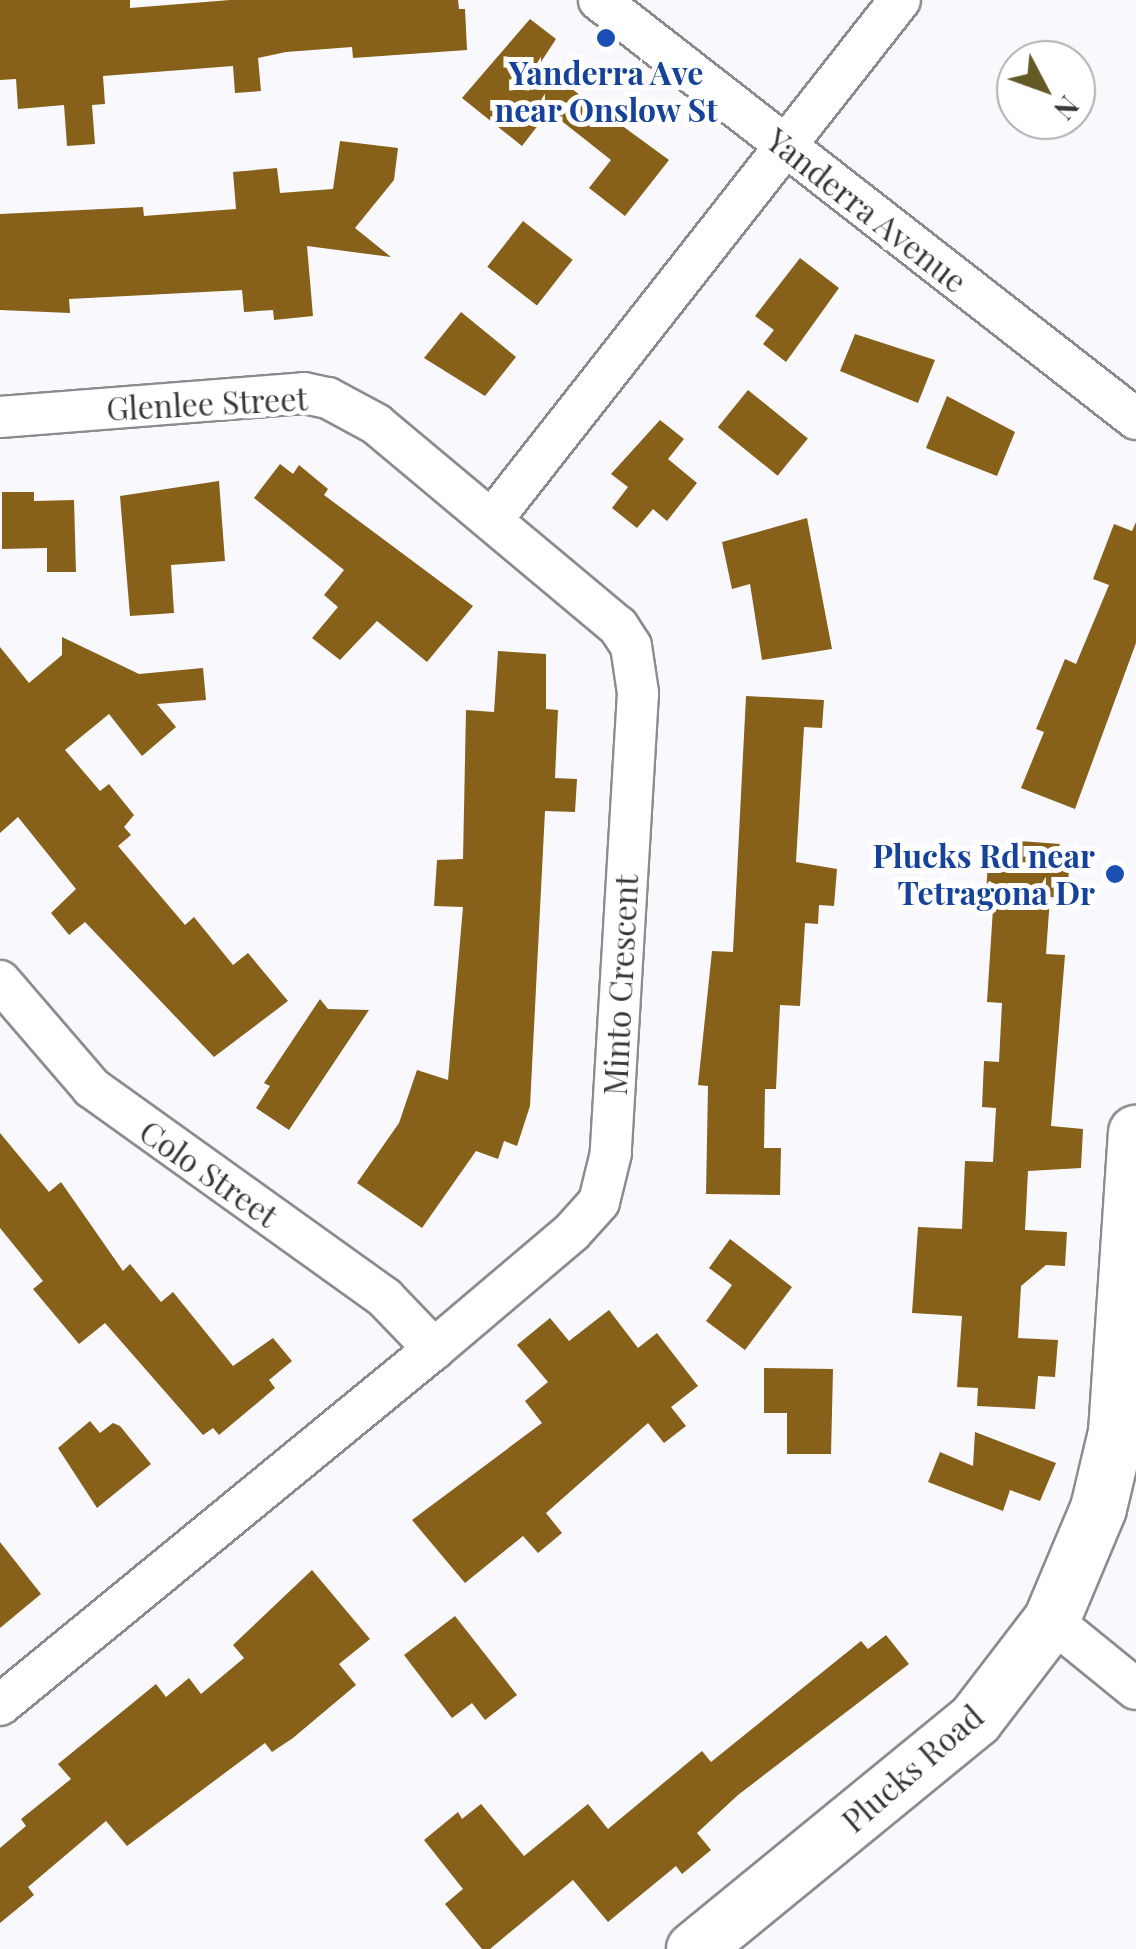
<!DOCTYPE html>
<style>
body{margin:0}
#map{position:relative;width:1136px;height:1949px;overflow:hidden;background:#f9f8fd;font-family:"Playfair Display",serif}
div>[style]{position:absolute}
.building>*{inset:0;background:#876019;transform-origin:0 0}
.roads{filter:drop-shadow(2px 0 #8d8b8f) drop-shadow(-2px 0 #8d8b8f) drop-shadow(0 2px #8d8b8f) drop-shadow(0 -2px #8d8b8f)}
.street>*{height:40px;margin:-20px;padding:0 20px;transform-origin:20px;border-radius:20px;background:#fff}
.secondary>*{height:55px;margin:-27.5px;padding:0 27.5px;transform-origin:27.5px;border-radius:27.5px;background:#fff}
.dots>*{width:28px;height:28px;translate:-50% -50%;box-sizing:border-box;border:5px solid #fff;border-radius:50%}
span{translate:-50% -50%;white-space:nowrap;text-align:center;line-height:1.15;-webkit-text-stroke:10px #fff;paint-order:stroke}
.transit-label{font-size:32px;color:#164399;font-weight:700}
.right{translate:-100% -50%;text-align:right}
.street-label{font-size:32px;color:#39383a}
.north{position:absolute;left:996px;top:40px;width:100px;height:100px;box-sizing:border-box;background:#fff;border:2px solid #b0afb0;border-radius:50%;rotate:131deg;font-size:28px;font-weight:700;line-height:40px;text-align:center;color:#39383a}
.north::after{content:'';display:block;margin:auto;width:35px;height:45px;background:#625925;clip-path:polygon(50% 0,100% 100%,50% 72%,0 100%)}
</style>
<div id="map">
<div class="building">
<i style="clip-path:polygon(0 0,130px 0,130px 8px,230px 0,458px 0,459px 9px,465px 9px,467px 50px,353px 58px,352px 47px,286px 52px,258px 58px,261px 91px,235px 93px,233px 66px,103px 76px,105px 104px,92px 105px,95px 144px,67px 146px,64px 105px,18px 109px,16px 79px,0 80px)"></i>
<i style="clip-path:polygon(530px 19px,556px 39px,539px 65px,669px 160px,625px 216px,589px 188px,611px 160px,549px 111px,522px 146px,462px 98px)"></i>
<i style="clip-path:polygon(340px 141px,398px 148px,394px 180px,355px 228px,391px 257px,307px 246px,313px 316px,274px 320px,273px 310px,244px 312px,242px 290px,69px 299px,70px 313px,0 310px,0 214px,143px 207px,144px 216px,236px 209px,233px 172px,277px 168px,280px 193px,333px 189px)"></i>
<i style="left:523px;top:221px;width:63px;height:58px;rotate:38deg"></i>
<i style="clip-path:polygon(800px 258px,839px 288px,786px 362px,763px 344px,774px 330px,755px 316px)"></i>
<i style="clip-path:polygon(461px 312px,516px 357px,485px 396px,424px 358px)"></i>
<i style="clip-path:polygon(855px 334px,935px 360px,918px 403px,840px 371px)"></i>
<i style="left:748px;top:390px;width:77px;height:48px;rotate:39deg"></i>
<i style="clip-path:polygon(947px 396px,1015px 432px,997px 476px,926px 448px)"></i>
<i style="clip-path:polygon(660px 420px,684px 439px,668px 459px,697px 483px,667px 521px,653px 509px,637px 528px,612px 508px,628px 487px,611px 474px)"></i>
<i style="clip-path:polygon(280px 464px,293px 474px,299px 465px,328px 489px,324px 495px,473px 606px,427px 662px,377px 621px,340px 660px,312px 638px,338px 607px,324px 595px,344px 570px,254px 498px)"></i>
<i style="clip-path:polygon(219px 481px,225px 561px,171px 565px,174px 613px,130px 616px,120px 496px)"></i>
<i style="clip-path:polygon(2px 492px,34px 492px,34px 501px,74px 500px,76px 572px,47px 572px,47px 548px,2px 549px)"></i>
<i style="clip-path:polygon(807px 518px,832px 649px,762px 660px,750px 584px,732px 589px,722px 542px)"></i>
<i style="clip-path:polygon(1136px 522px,1136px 643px,1075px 809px,1021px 788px,1044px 732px,1036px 729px,1065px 659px,1076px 664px,1109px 585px,1093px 579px,1114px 524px,1132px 531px)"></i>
<i style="clip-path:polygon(62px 637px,139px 674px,203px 668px,206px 700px,157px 704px,176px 727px,142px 756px,109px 714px,65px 750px,100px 791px,109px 784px,134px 815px,124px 827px,131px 835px,118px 846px,185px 925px,194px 917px,233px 965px,248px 953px,288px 1001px,214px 1057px,85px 922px,69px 935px,51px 913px,76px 889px,18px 817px,0 833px,0 647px,29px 683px,62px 655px)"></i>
<i style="clip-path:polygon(498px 651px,546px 654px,546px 709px,558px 710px,555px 778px,577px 779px,575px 812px,545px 811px,530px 1106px,517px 1146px,504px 1141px,498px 1159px,476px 1151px,422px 1228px,357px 1183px,399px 1123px,417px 1070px,448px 1080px,463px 907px,434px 906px,437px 860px,463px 859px,466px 710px,494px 712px)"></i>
<i style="clip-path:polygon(746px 696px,824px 700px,822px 728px,804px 727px,796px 862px,837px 869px,834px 906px,819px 905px,818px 924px,805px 923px,800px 1006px,780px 1005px,776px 1089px,765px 1089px,764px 1148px,781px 1148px,780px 1195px,706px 1194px,708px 1086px,698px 1085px,712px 951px,733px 952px)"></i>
<i style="clip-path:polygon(1006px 840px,1060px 844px,1056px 854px,1070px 855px,1067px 898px,1050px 897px,1046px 954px,1065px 955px,1051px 1126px,1083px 1129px,1081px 1168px,1028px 1171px,1025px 1230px,1067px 1232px,1065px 1266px,1046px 1265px,1021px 1286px,1018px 1338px,1058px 1340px,1055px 1377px,1038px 1376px,1035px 1409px,977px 1406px,978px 1388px,957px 1387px,962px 1316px,912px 1313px,918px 1227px,962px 1229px,965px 1161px,993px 1162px,996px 1108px,982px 1107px,984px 1061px,999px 1062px,1002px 1003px,987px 1002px,994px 893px,986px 893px,989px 848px,1006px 849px)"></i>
<i style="clip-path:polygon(320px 999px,328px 1009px,369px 1010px,289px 1130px,256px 1108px,270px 1086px,264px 1083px)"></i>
<i style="clip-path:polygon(0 1133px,49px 1192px,61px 1182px,123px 1271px,130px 1264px,161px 1302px,173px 1292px,233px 1366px,273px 1338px,292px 1361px,269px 1380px,275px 1388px,219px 1435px,213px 1428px,203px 1435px,105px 1323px,79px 1344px,33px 1289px,43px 1281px,0 1228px)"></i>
<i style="clip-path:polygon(730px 1239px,792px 1287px,745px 1350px,706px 1321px,732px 1285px,709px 1268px)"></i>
<i style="clip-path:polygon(609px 1310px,638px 1348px,657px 1333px,698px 1386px,671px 1407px,686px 1426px,664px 1443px,648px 1423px,546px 1513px,562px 1533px,538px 1553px,523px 1536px,465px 1583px,412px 1520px,542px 1423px,525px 1401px,548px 1382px,517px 1345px,550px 1318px,569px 1341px)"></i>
<i style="clip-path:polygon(764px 1368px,833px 1369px,831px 1454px,787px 1454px,787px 1413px,764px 1413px)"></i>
<i style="clip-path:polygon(90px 1421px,100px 1433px,113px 1423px,120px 1426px,151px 1464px,97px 1508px,58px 1448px)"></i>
<i style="clip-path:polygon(975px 1432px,1056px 1463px,1040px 1501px,1010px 1490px,1003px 1511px,928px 1482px,940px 1452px,973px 1466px)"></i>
<i style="clip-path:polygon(0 1542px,41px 1594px,0 1628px)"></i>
<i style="clip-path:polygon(312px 1570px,370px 1639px,339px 1664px,356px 1685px,293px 1738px,272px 1752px,265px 1743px,127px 1846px,106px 1821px,28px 1887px,34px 1895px,0 1923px,0 1848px,26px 1826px,21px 1819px,71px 1779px,58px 1764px,156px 1684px,166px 1697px,189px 1678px,201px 1694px,244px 1658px,233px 1645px)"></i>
<i style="clip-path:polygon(455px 1616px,517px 1695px,485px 1720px,472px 1703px,452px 1718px,404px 1655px)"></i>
<i style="clip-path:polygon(886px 1635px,909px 1664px,738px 1795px,697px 1833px,711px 1850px,682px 1874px,676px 1866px,608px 1922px,573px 1880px,490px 1949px,482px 1949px,445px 1904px,463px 1889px,424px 1840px,458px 1812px,462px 1819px,481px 1804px,524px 1856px,588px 1804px,608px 1829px,702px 1751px,711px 1762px,861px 1641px,868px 1649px)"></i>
</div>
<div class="roads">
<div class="street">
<i style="left:599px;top:0;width:681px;rotate:37.96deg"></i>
<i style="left:0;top:417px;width:305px;rotate:-4.5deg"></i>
<i style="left:304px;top:393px;width:25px;rotate:12deg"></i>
<i style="left:328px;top:398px;width:55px;rotate:28.4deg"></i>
<i style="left:376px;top:424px;width:315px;rotate:39.9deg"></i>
<i style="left:618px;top:626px;width:24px;rotate:57deg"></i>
<i style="left:631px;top:646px;width:48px;rotate:81.5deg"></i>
<i style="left:638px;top:693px;width:461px;rotate:93.4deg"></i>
<i style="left:611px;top:1153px;width:50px;rotate:103.8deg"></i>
<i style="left:599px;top:1202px;width:40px;rotate:132deg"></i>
<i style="left:572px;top:1232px;width:181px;rotate:139.7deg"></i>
<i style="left:434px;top:1349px;width:561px;rotate:140.64deg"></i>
<i style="left:494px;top:517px;width:657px;rotate:-51.86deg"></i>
<i style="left:0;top:981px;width:141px;rotate:49.3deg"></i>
<i style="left:92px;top:1088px;width:360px;rotate:35.6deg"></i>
<i style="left:385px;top:1298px;width:71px;rotate:46.1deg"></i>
<i style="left:1051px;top:1620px;width:109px;rotate:39.1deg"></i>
</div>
<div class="secondary">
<i style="left:694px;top:1949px;width:363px;rotate:-39.3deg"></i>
<i style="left:975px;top:1719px;width:125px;rotate:-52.5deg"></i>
<i style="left:1051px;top:1620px;width:121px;rotate:-67.2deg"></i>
<i style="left:1098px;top:1508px;width:78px;rotate:-76.7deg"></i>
<i style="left:1116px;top:1432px;width:300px;rotate:-86.2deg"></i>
</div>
</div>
<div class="dots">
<i style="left:606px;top:38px;background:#1a4fb4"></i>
<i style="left:1115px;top:874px;background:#1a4fb4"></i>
</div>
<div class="transit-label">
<span style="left:606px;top:91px">Yanderra Ave<br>near Onslow St</span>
<span class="right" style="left:1095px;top:874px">Plucks Rd near<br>Tetragona Dr</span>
</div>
<div class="street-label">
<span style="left:867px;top:210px;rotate:38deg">Yanderra Avenue</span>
<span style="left:207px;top:403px;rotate:-3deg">Glenlee Street</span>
<span style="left:620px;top:985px;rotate:-87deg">Minto Crescent</span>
<span style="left:209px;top:1173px;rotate:35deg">Colo Street</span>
<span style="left:912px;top:1768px;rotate:-41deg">Plucks Road</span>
</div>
<div class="north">N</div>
</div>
